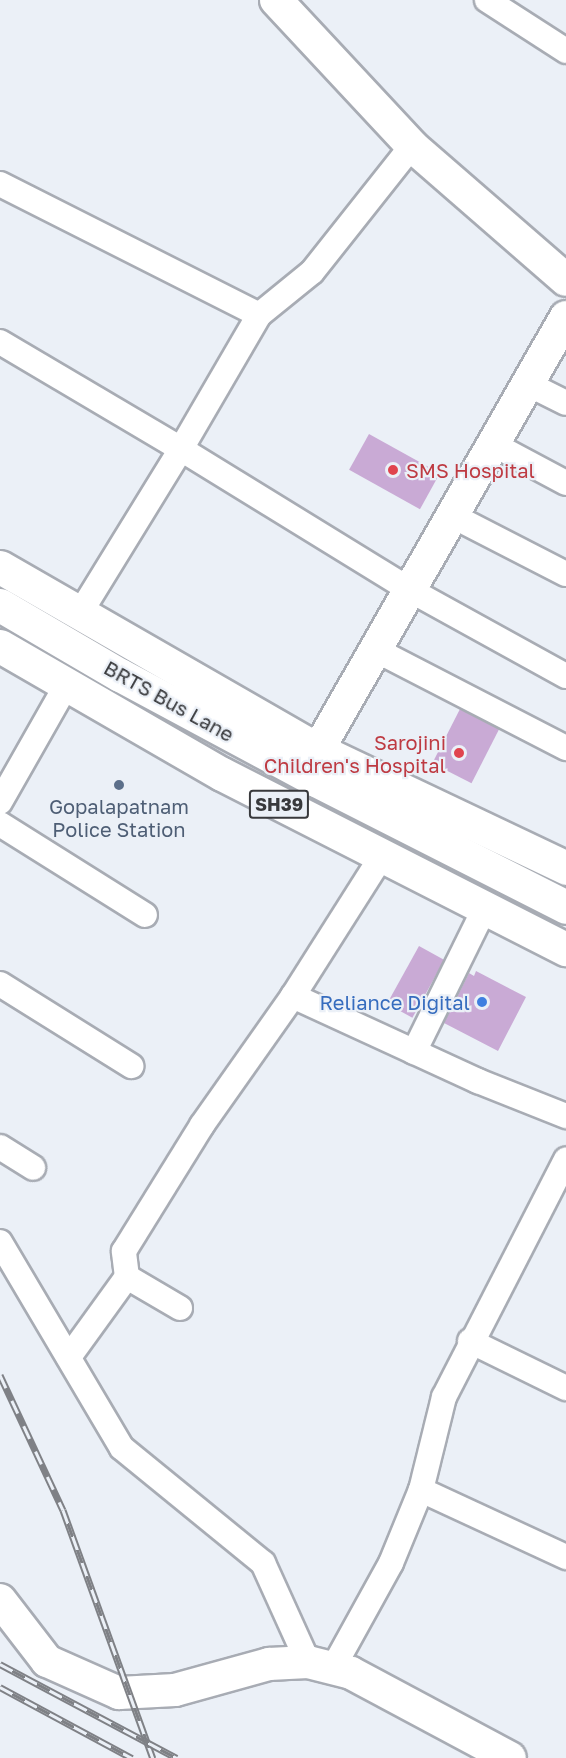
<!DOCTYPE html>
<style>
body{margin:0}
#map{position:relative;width:566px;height:1758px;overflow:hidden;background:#ebf0f7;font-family:"Golos Text",sans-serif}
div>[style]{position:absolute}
.building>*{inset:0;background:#c9aad5;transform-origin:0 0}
.roads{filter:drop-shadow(2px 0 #a8acb4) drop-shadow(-2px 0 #a8acb4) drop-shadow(0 2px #a8acb4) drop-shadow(0 -2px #a8acb4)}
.minor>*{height:24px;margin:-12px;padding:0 12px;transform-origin:12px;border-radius:12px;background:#fff}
.tertiary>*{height:32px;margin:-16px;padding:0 16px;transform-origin:16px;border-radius:16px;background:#fff}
.primary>*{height:33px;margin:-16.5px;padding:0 16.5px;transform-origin:16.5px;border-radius:16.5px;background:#fff}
.rail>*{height:7px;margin-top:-3.5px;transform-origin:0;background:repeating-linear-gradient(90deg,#ebf0f7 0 14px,#7f8186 0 28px);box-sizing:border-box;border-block:2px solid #7f8186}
.dots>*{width:16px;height:16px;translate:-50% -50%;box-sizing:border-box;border:3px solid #ebf0f7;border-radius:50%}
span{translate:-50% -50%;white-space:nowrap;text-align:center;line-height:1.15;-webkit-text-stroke:4.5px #ebf0f7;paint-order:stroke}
.shield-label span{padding:2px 4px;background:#ebf0f7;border:2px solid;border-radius:4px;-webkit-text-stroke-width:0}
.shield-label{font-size:18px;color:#38393c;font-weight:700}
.health-label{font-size:20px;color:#be3a42}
.left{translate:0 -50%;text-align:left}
.right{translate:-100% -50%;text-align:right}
.street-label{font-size:20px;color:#38393c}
.service-label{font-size:20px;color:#4e5e75}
.shop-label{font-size:20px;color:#366cbe}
</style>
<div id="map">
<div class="building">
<i style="left:369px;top:434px;width:81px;height:41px;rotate:29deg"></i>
<i style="left:460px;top:709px;width:44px;height:61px;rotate:27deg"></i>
<i style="left:419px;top:946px;width:29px;height:66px;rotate:29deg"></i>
<i style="clip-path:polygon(476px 971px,526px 997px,498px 1051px,444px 1023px,469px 973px,474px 976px)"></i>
</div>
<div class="roads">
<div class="minor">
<i style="left:487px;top:0;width:94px;rotate:32.8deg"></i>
<i style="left:0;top:184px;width:290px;rotate:26.8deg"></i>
<i style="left:259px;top:315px;width:68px;rotate:-39.1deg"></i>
<i style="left:312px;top:272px;width:161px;rotate:-51.6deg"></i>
<i style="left:259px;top:315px;width:155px;rotate:120.2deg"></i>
<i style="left:181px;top:449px;width:269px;rotate:31.6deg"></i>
<i style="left:410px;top:590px;width:178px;rotate:28.9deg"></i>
<i style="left:0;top:342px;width:210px;rotate:30.6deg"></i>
<i style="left:181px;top:449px;width:193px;rotate:121.6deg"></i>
<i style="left:528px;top:384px;width:42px;rotate:26.6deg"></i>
<i style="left:491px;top:443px;width:85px;rotate:28.1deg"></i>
<i style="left:451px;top:515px;width:129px;rotate:27.2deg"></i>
<i style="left:376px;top:650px;width:214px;rotate:27.3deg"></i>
<i style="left:0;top:802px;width:136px;rotate:-60.4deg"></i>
<i style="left:0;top:824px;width:171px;rotate:32.1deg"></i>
<i style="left:0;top:984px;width:155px;rotate:32deg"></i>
<i style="left:293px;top:996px;width:204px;rotate:24.7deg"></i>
<i style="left:478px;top:1081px;width:95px;rotate:21.7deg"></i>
<i style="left:414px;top:1052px;width:161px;rotate:-63.8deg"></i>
<i style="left:0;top:1147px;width:39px;rotate:32deg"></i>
<i style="left:0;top:1242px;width:239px;rotate:59.4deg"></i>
<i style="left:122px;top:1448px;width:182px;rotate:39.2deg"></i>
<i style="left:263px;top:1563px;width:109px;rotate:65.6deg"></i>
<i style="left:180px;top:1308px;width:61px;rotate:-149.7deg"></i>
<i style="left:127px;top:1277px;width:26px;rotate:-97deg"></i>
<i style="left:124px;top:1251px;width:148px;rotate:-58.2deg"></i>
<i style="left:202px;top:1125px;width:158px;rotate:-54.8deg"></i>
<i style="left:293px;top:996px;width:166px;rotate:-57.6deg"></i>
<i style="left:470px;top:1341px;width:107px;rotate:26.1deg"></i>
<i style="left:69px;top:1357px;width:99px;rotate:-54.1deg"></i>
<i style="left:421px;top:1490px;width:160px;rotate:24.8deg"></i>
<i style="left:333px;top:1668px;width:120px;rotate:-61.1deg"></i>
<i style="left:391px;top:1563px;width:79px;rotate:-67.7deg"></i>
<i style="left:421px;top:1490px;width:96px;rotate:-76.1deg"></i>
<i style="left:444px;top:1397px;width:267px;rotate:-62.8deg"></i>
</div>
<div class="tertiary">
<i style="left:276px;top:0;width:200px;rotate:47deg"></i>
<i style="left:412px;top:146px;width:204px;rotate:41deg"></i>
<i style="left:318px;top:750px;width:499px;rotate:-60.2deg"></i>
<i style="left:0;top:1600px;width:77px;rotate:52.4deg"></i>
<i style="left:47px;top:1661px;width:79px;rotate:24deg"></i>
<i style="left:119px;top:1693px;width:56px;rotate:-3.1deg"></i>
<i style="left:175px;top:1690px;width:98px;rotate:-15.5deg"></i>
<i style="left:269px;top:1664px;width:39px;rotate:-3deg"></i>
<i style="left:308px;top:1662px;width:44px;rotate:14.3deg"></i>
<i style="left:351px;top:1673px;width:180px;rotate:28.1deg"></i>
</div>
<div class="primary">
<i style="left:0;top:567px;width:367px;rotate:29.9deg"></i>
<i style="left:318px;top:750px;width:275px;rotate:25.4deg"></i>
<i style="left:0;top:605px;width:139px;rotate:30.3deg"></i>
<i style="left:120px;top:675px;width:222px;rotate:28.2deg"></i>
<i style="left:316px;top:780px;width:280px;rotate:26.9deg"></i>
<i style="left:0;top:646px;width:256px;rotate:30deg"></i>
<i style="left:222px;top:774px;width:386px;rotate:27deg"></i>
</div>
</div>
<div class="rail">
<i style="left:0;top:1375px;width:149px;rotate:65deg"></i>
<i style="left:63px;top:1510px;width:264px;rotate:70.1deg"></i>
<i style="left:0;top:1664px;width:200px;rotate:28deg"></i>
<i style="left:0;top:1687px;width:150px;rotate:28.3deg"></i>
</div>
<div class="dots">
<i style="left:393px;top:470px;background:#e0444e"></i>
<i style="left:459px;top:753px;background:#e0444e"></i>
<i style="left:119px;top:785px;background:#5c6f8a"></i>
<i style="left:482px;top:1002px;background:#3f7fe0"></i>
</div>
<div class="shield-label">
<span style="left:279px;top:804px">SH39</span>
</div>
<div class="health-label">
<span class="left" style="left:406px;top:470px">SMS Hospital</span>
<span class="right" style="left:446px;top:754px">Sarojini<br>Children's Hospital</span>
</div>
<div class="street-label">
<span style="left:169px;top:701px;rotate:29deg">BRTS Bus Lane</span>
</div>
<div class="service-label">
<span style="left:119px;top:818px">Gopalapatnam<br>Police Station</span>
</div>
<div class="shop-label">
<span class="right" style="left:470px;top:1002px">Reliance Digital</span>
</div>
</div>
